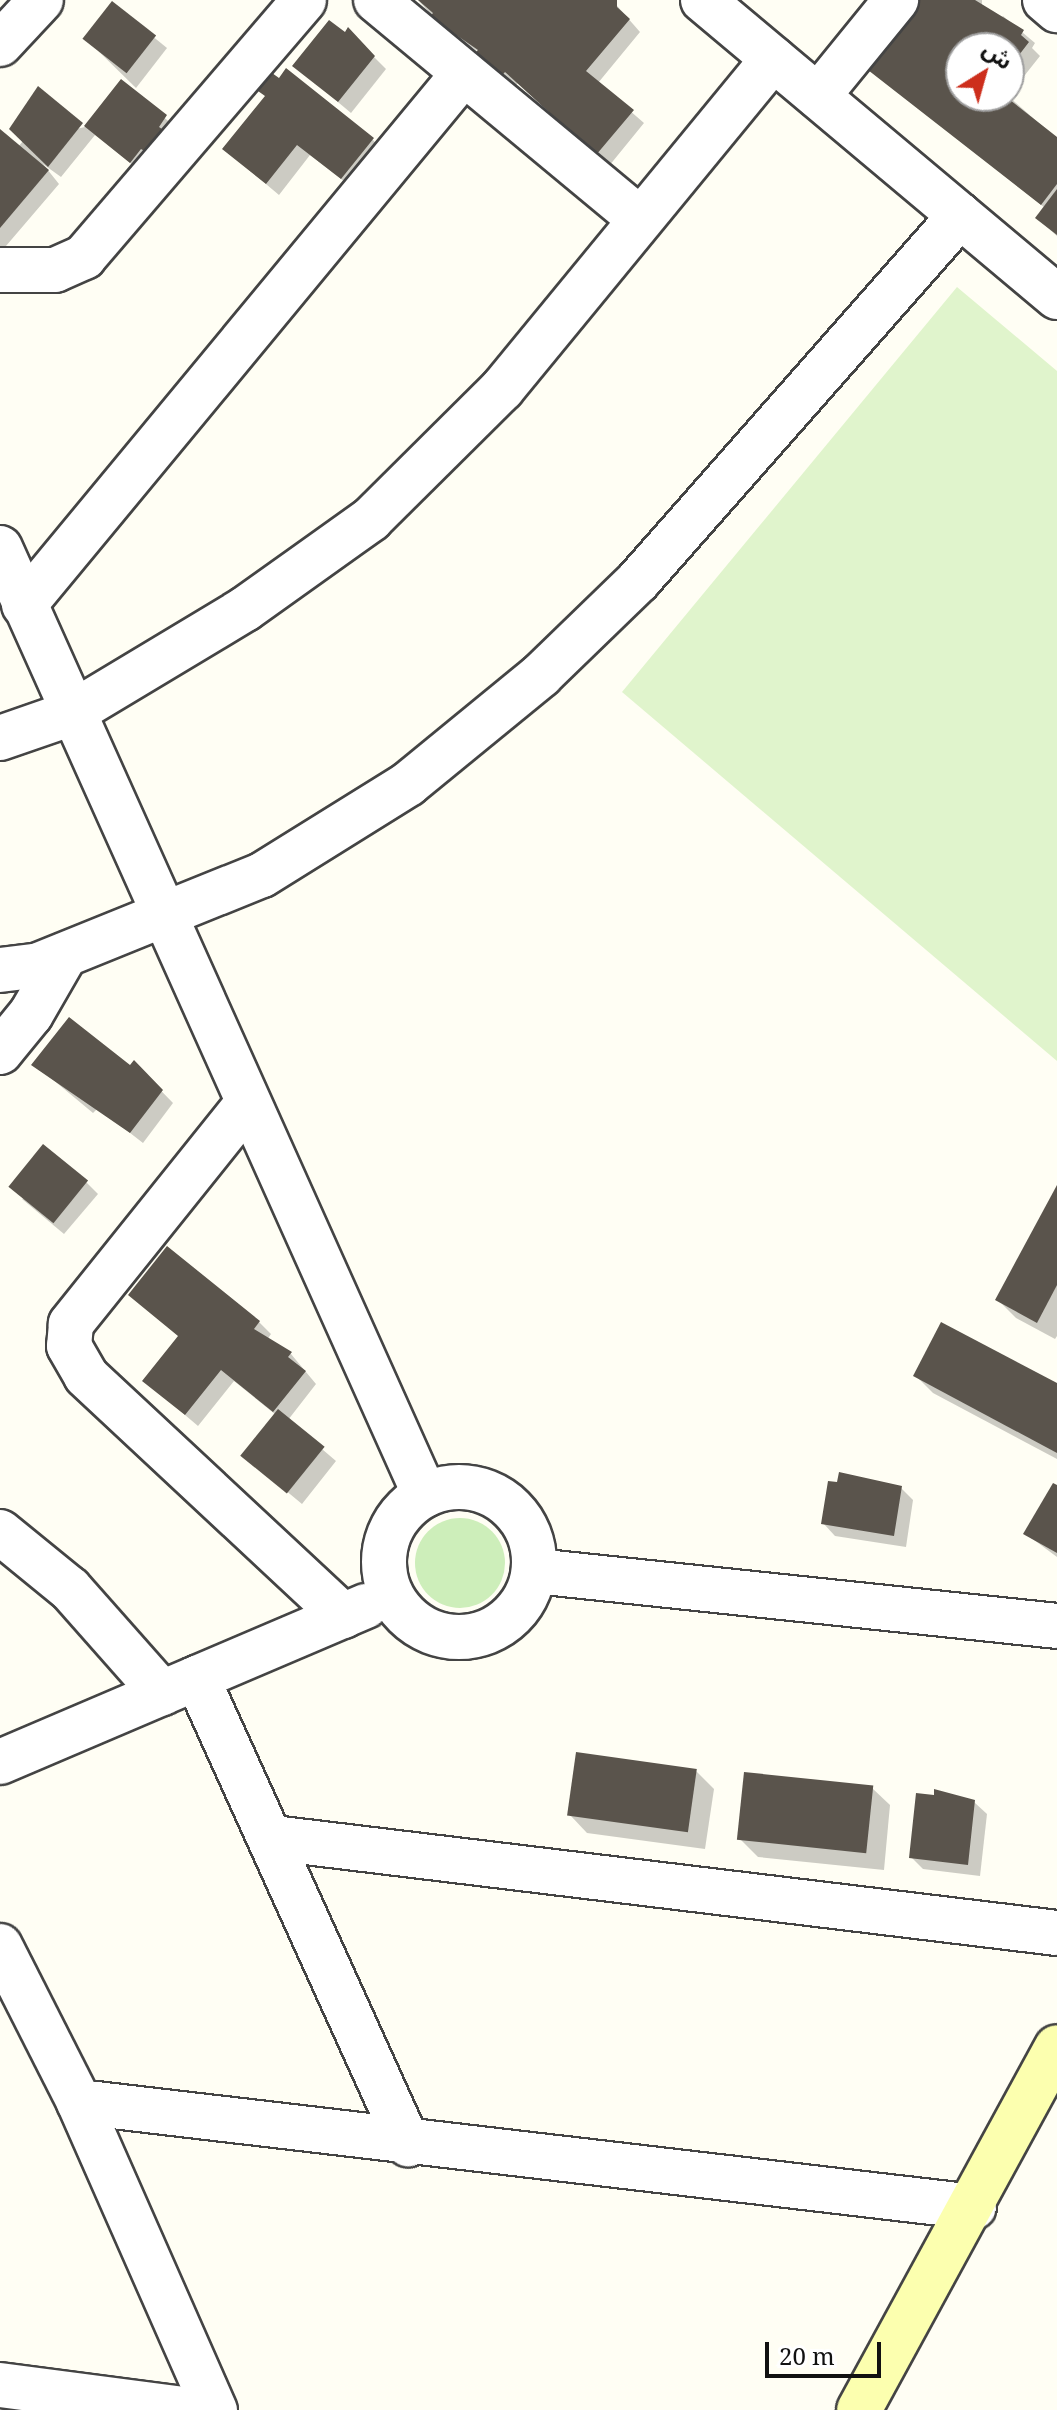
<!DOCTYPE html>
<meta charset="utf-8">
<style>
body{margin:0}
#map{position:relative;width:1057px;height:2410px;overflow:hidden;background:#fffef4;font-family:"Noto Serif","Noto Sans Arabic",serif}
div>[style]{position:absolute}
.green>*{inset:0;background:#cdeeba}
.round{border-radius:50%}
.pitch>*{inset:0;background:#e0f4cc}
.shadow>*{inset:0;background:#0003}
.building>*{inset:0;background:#5a544c;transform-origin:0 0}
.roads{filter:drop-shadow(2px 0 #444) drop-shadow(-2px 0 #444) drop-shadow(0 2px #444) drop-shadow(0 -2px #444)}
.street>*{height:44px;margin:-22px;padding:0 22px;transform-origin:22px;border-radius:22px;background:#fff}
.street>.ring{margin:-22px;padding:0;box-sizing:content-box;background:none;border:44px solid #fff;border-radius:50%}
.secondary>*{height:44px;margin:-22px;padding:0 22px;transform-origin:22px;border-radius:22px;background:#fcffaf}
span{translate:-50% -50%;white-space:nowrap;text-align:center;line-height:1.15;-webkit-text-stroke:8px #fff;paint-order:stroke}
.north{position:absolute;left:945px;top:32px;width:80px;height:80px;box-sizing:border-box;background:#fff;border:2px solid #a0a0a0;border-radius:50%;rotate:37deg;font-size:22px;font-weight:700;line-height:32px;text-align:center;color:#111}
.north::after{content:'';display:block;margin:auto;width:28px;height:36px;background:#cd2e1c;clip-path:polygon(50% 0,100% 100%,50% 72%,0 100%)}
.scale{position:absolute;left:765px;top:2342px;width:116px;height:36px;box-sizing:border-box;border:4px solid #111;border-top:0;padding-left:10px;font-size:24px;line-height:28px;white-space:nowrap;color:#111;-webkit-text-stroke:6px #fff;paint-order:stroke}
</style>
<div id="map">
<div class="green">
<i class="round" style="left:415px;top:1518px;width:90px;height:90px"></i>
</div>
<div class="pitch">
<i style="clip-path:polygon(957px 287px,1057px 371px,1057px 1061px,622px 692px)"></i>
</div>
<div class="shadow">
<i style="clip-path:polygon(418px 0,612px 0,640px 32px,598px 83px,644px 123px,609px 166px,518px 83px,512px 90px,479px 52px,444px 29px)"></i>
<i style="clip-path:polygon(916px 0,982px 0,982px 8px,999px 21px,1003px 16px,1035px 43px,1032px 48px,1040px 56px,1009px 95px,1009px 48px,961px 48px,961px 96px,1008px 96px,1057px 139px,1057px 236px,1037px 218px,1045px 208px,862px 63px)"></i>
<i style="clip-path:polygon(113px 4px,167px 48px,136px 88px,86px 39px)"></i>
<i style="clip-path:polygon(348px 31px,386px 69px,351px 113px,295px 66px)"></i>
<i style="clip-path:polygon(121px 82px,178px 129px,143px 173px,95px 135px,61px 177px,43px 164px,59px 184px,0 253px,0 133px,18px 147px,23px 141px,85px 127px)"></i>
<i style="clip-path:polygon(373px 140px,384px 152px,354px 189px,310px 155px,279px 195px,224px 149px)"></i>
<i style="clip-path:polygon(134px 1063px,173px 1103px,143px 1143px,98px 1108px,93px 1113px,34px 1064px,131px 1068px)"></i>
<i style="clip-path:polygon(86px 1182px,98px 1194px,64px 1234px,22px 1199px)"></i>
<i style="clip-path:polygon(1057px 1189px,1057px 1336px,1055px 1339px,1016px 1318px,998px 1300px)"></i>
<i style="clip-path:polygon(167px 1249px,259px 1322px,271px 1334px,267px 1340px,291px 1354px,316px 1384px,288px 1420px,336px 1461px,302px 1504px,244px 1456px,276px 1415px,234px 1381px,198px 1426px,145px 1381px,180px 1337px,131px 1295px)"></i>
<i style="clip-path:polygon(915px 1375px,1057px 1385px,1057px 1459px,933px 1393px)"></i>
<i style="clip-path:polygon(901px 1488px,913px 1500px,906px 1547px,835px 1536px,823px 1523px)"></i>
<i style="clip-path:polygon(1057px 1488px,1057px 1557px,1026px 1534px)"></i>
<i style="clip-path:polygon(696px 1771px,714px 1789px,705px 1849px,587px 1833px,570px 1815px)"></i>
<i style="clip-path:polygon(872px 1788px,890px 1805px,884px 1870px,758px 1857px,740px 1839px)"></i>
<i style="clip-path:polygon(974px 1802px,987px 1814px,980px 1876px,923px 1869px,911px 1857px)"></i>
</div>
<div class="building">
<i style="clip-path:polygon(418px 0,617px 0,617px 7px,630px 19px,586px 71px,634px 110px,596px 155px,505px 72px,498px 80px,474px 54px,478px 50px,430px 17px,433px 13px)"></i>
<i style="clip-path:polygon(916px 0,975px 0,1024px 30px,1021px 35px,1029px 42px,1009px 68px,1009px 48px,961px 48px,961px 96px,1005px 96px,1057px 137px,1057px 184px,1041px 205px,859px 63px)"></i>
<i style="left:112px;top:1px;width:56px;height:48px;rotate:38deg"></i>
<i style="clip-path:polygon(329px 20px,345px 32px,348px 27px,375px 56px,338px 102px,292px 66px)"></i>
<i style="clip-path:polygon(286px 68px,374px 138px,341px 179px,297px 145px,266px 184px,222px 149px,265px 96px,258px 91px,272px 73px,279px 78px)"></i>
<i style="clip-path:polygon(121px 79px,167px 115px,159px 127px,165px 131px,148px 153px,141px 149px,130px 163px,84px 126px)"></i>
<i style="clip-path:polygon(38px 86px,83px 123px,48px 167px,9px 129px)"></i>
<i style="clip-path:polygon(0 129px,49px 170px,0 228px)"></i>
<i style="clip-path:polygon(1057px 189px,1057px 235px,1035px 218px)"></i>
<i style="clip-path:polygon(69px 1017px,130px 1065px,134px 1060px,163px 1090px,130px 1133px,31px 1065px)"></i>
<i style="left:43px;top:1144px;width:58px;height:55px;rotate:39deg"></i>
<i style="clip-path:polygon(1057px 1185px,1057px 1285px,1037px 1323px,995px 1300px)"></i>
<i style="clip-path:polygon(167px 1246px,260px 1321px,254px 1329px,292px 1352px,288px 1357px,306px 1371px,273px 1412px,221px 1370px,185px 1415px,142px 1381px,178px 1336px,128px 1295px)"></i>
<i style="clip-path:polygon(941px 1322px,1057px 1383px,1057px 1453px,913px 1376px)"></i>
<i style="left:278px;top:1409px;width:60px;height:60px;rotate:39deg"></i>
<i style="clip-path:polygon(839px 1472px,902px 1486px,894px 1536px,821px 1524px,828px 1481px,837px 1482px)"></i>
<i style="clip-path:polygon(1053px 1483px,1057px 1485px,1057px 1553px,1023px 1534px)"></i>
<i style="left:576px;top:1752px;width:122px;height:64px;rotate:8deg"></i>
<i style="left:744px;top:1772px;width:130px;height:68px;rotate:6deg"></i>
<i style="clip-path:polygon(934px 1789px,975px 1800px,968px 1865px,909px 1858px,916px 1793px,934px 1795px)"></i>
</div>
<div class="roads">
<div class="street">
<i style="left:376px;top:0;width:343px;rotate:39.7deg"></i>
<i style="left:703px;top:0;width:462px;rotate:40deg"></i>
<i style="left:1045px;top:0;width:16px;rotate:40deg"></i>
<i style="left:0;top:44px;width:60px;rotate:-47deg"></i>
<i style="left:818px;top:96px;width:124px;rotate:-50.9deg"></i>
<i style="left:0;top:270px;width:55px"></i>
<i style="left:55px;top:270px;width:32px;rotate:-24deg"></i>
<i style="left:84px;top:257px;width:338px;rotate:-49.4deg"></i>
<i style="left:0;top:548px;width:1038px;rotate:65.83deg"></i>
<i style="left:24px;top:605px;width:690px;rotate:-50.41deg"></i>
<i style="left:0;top:738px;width:76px;rotate:-19.1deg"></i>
<i style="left:72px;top:713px;width:202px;rotate:-31deg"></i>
<i style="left:245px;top:609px;width:155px;rotate:-35.5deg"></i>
<i style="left:371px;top:519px;width:185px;rotate:-44.8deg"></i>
<i style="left:502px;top:389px;width:427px;rotate:-50.6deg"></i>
<i style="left:0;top:970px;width:39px;rotate:-7deg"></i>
<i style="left:39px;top:965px;width:240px;rotate:-22deg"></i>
<i style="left:262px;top:875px;width:172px;rotate:-31.9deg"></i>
<i style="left:408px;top:784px;width:172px;rotate:-39.3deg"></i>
<i style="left:541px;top:675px;width:135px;rotate:-44.1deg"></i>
<i style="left:638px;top:581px;width:487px;rotate:-48.6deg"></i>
<i style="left:0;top:1052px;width:49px;rotate:-50.8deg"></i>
<i style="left:31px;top:1014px;width:68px;rotate:-60deg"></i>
<i style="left:247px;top:1104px;width:282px;rotate:128.7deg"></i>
<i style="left:71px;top:1324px;width:22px;rotate:95deg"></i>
<i style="left:69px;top:1346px;width:34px;rotate:60deg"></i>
<i style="left:86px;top:1376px;width:352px;rotate:43deg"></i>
<i class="ring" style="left:384px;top:1487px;width:106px;height:106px"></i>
<i style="left:0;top:1532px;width:90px;rotate:39.2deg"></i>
<i style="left:70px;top:1589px;width:139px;rotate:48.5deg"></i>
<i style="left:535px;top:1571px;width:525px;rotate:6.01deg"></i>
<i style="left:197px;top:1678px;width:512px;rotate:65.64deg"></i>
<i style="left:0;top:1762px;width:398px;rotate:-23.1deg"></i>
<i style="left:273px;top:1838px;width:790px;rotate:6.91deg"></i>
<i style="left:0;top:1946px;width:175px;rotate:63.1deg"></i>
<i style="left:79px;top:2102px;width:337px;rotate:66.2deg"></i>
<i style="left:79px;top:2102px;width:901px;rotate:6.69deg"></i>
<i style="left:0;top:2385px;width:191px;rotate:7.5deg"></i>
</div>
<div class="secondary">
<i style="left:859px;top:2410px;width:413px;rotate:-61.4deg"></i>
</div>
</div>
<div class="north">ش</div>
<div class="scale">20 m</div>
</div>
